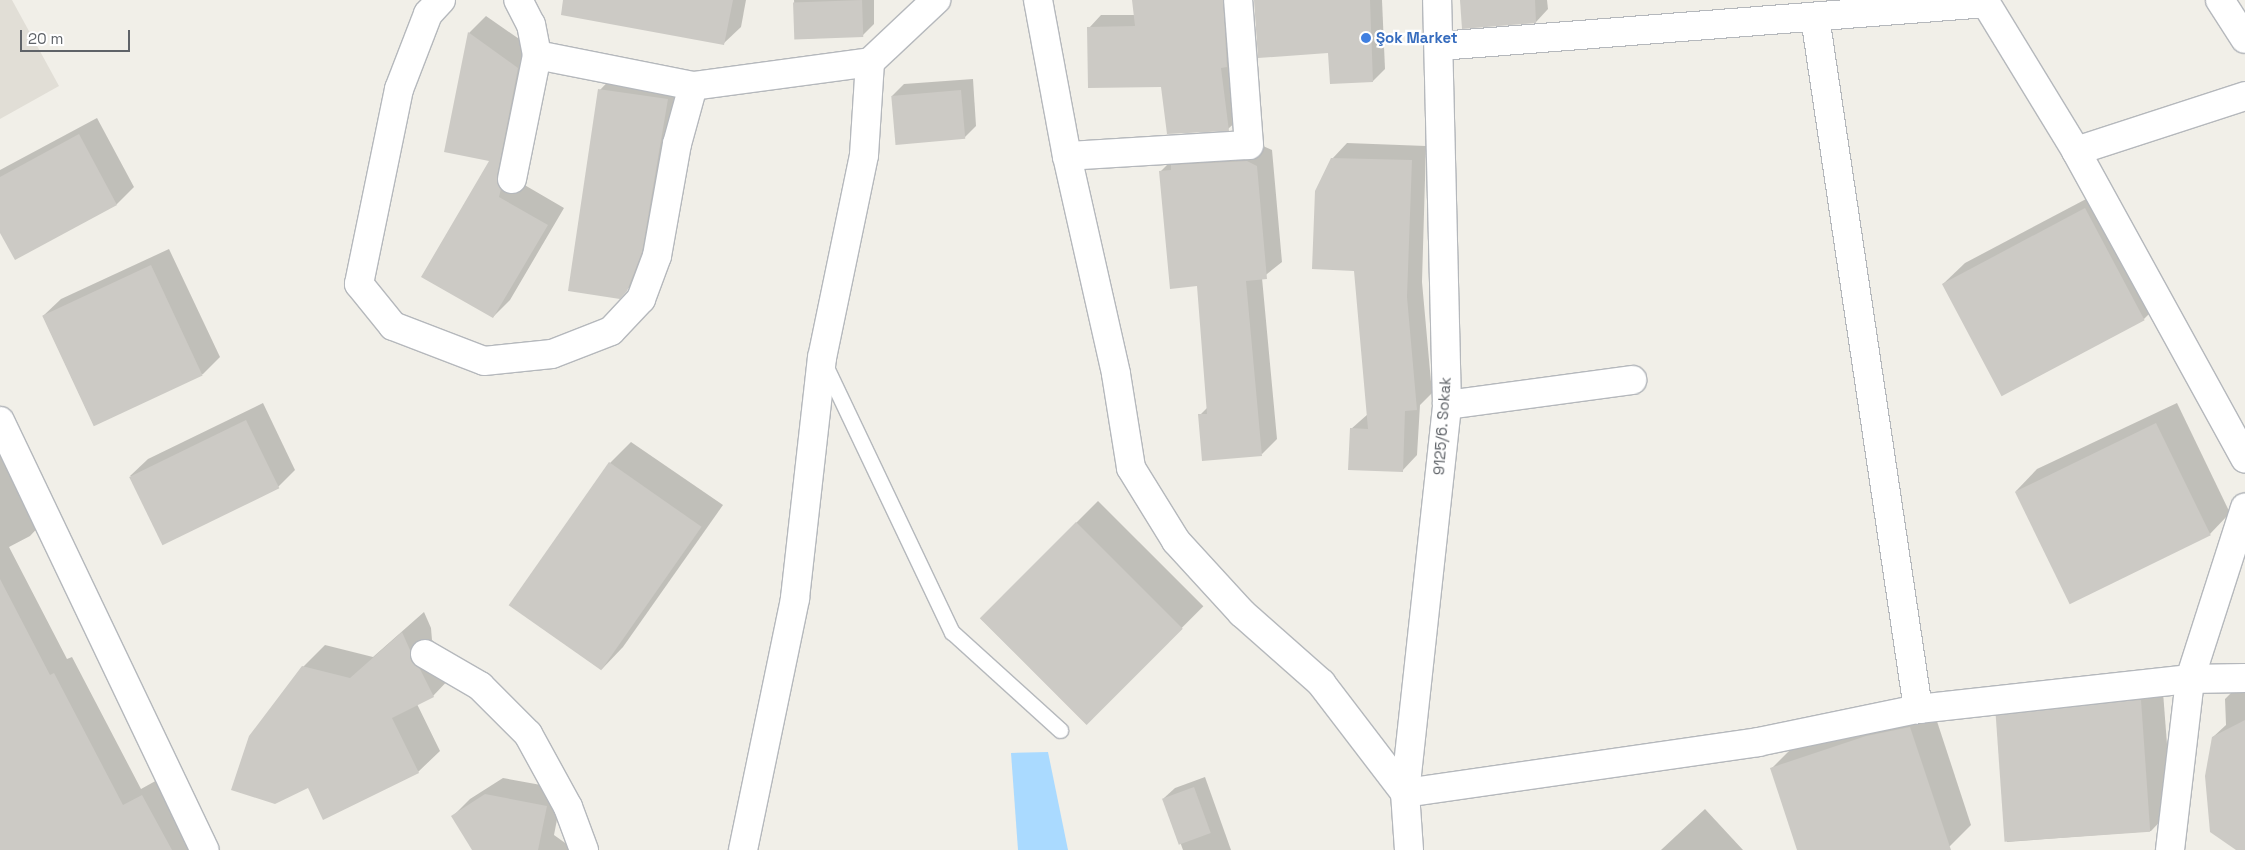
<!DOCTYPE html>
<meta charset="utf-8">
<style>
body{margin:0}
#map{position:relative;width:2245px;height:850px;overflow:hidden;background:#f1efe8;font-family:"Space Grotesk",sans-serif}
div>[style]{position:absolute}
.education>*{inset:0;background:#e1ded6}
.water>*{inset:0;background:#aadaff}
.shadow>*{inset:0;background:#0003;transform-origin:0 0}
.building>*{inset:0;background:#cccac5;transform-origin:0 0}
.roads{filter:drop-shadow(1px 0 #b5b8bc) drop-shadow(-1px 0 #b5b8bc) drop-shadow(0 1px #b5b8bc) drop-shadow(0 -1px #b5b8bc)}
.service>*{height:15px;margin:-7.5px;padding:0 7.5px;transform-origin:7.5px;border-radius:7.5px;background:#fff}
.minor>*{height:28px;margin:-14px;padding:0 14px;transform-origin:14px;border-radius:14px;background:#fff}
.secondary>*{height:28px;margin:-14px;padding:0 14px;transform-origin:14px;border-radius:14px;background:#fff}
.dots>*{width:14px;height:14px;translate:-50% -50%;box-sizing:border-box;border:2px solid #fff;border-radius:50%}
span{translate:-50% -50%;white-space:nowrap;text-align:center;line-height:1.15;-webkit-text-stroke:4.5px #fff;paint-order:stroke}
.shop-label{font-size:15px;color:#366cbe;font-weight:700}
.left{translate:0 -50%;text-align:left}
.street-label{font-size:15px;color:#5f6368}
.scale{position:absolute;left:20px;top:30px;width:110px;height:22px;box-sizing:border-box;border:2px solid #5f6368;border-top:0;padding-left:6px;font-size:15px;line-height:18px;white-space:nowrap;color:#5f6368;-webkit-text-stroke:4px #fff;paint-order:stroke}
</style>
<div id="map">
<div class="education">
<i style="clip-path:polygon(0 0,12px 0,59px 86px,0 119px)"></i>
</div>
<div class="water">
<i style="clip-path:polygon(1048px 752px,1068px 850px,1018px 850px,1011px 753px)"></i>
</div>
<div class="shadow">
<i style="clip-path:polygon(601px 0,746px 0,741px 27px,723px 44px)"></i>
<i style="clip-path:polygon(794px 0,874px 0,874px 24px,862px 36px,796px 39px)"></i>
<i style="clip-path:polygon(1133px 0,1235px 0,1241px 117px,1228px 129px,1162px 86px,1089px 28px,1101px 15px,1135px 15px)"></i>
<i style="clip-path:polygon(1255px 0,1382px 0,1385px 69px,1373px 81px)"></i>
<i style="clip-path:polygon(1461px 0,1547px 0,1548px 9px,1536px 22px)"></i>
<i style="clip-path:polygon(486px 16px,535px 50px,516px 180px,564px 208px,510px 300px,493px 317px,491px 160px,469px 33px)"></i>
<i style="clip-path:polygon(617px 72px,685px 82px,644px 272px,619px 298px,600px 90px)"></i>
<i style="clip-path:polygon(973px 79px,976px 126px,964px 138px,892px 96px,904px 84px)"></i>
<i style="clip-path:polygon(97px 118px,134px 187px,117px 204px,0 230px,0 170px)"></i>
<i style="clip-path:polygon(1347px 143px,1426px 146px,1422px 282px,1432px 393px,1420px 405px,1417px 455px,1402px 471px,1351px 429px,1368px 414px,1355px 269px,1332px 159px)"></i>
<i style="clip-path:polygon(1263px 146px,1272px 150px,1282px 262px,1262px 278px,1277px 439px,1262px 454px,1200px 415px,1208px 407px,1198px 285px,1160px 172px,1176px 156px,1187px 150px)"></i>
<i style="clip-path:polygon(2107px 188px,2165px 298px,2144px 319px,1943px 284px,1965px 263px)"></i>
<i style="clip-path:polygon(169px 249px,220px 357px,203px 374px,94px 425px,43px 316px,61px 299px)"></i>
<i style="clip-path:polygon(263px 403px,295px 470px,278px 487px,130px 476px,148px 459px)"></i>
<i style="clip-path:polygon(2177px 403px,2230px 513px,2209px 535px,2016px 491px,2037px 469px)"></i>
<i style="clip-path:polygon(0 420px,47px 518px,30px 536px,9px 547px,67px 659px,72px 657px,141px 789px,159px 779px,199px 850px,6px 850px,0 839px)"></i>
<i style="clip-path:polygon(631px 442px,723px 505px,623px 647px,602px 669px,610px 463px)"></i>
<i style="left:1098px;top:501px;width:149px;height:166px;rotate:45deg"></i>
<i style="clip-path:polygon(424px 612px,431px 628px,432px 640px,441px 648px,454px 674px,433px 696px,417px 704px,440px 751px,418px 772px,303px 667px,325px 645px,373px 657px)"></i>
<i style="clip-path:polygon(2162px 679px,2172px 809px,2151px 831px,2007px 842px,1997px 717px,2019px 695px)"></i>
<i style="clip-path:polygon(2245px 684px,2245px 850px,2240px 850px,2213px 737px,2226px 725px,2225px 699px,2238px 686px)"></i>
<i style="clip-path:polygon(1932px 706px,1971px 825px,1950px 846px,1938px 850px,1799px 850px,1772px 768px,1793px 747px)"></i>
<i style="clip-path:polygon(1205px 777px,1231px 850px,1183px 850px,1164px 798px,1175px 788px)"></i>
<i style="clip-path:polygon(503px 778px,563px 789px,554px 835px,575px 850px,474px 850px,453px 816px,470px 799px)"></i>
<i style="clip-path:polygon(1705px 809px,1743px 850px,1661px 850px)"></i>
</div>
<div class="building">
<i style="clip-path:polygon(563px 0,733px 0,724px 45px,561px 15px)"></i>
<i style="left:862px;top:0;width:37px;height:69px;rotate:88deg"></i>
<i style="clip-path:polygon(1132px 0,1223px 0,1227px 67px,1221px 68px,1229px 131px,1167px 134px,1161px 87px,1088px 88px,1087px 27px,1135px 26px)"></i>
<i style="clip-path:polygon(1254px 0,1370px 0,1373px 82px,1330px 84px,1328px 53px,1258px 58px)"></i>
<i style="clip-path:polygon(1460px 0,1535px 0,1536px 23px,1462px 29px)"></i>
<i style="clip-path:polygon(468px 32px,518px 68px,497px 176px,501px 189px,499px 197px,548px 225px,493px 318px,421px 277px,489px 161px,444px 152px)"></i>
<i style="clip-path:polygon(598px 89px,668px 99px,642px 252px,627px 291px,620px 299px,568px 291px)"></i>
<i style="left:961px;top:90px;width:49px;height:70px;rotate:85deg"></i>
<i style="clip-path:polygon(79px 134px,117px 205px,15px 260px,0 233px,0 177px)"></i>
<i style="clip-path:polygon(1331px 158px,1412px 160px,1407px 297px,1417px 410px,1405px 411px,1403px 472px,1348px 470px,1350px 428px,1368px 429px,1354px 271px,1312px 269px,1315px 191px)"></i>
<i style="clip-path:polygon(1247px 161px,1257px 166px,1267px 279px,1246px 281px,1262px 456px,1202px 461px,1198px 414px,1207px 414px,1197px 286px,1170px 289px,1159px 171px,1171px 170px,1171px 165px)"></i>
<i style="left:2085px;top:208px;width:127px;height:162px;rotate:62deg"></i>
<i style="left:151px;top:265px;width:122px;height:120px;rotate:65deg"></i>
<i style="left:246px;top:420px;width:76px;height:130px;rotate:64deg"></i>
<i style="left:2156px;top:423px;width:125px;height:157px;rotate:64deg"></i>
<i style="left:609px;top:462px;width:113px;height:175px;rotate:35deg"></i>
<i style="left:1076px;top:522px;width:151px;height:136px;rotate:45deg"></i>
<i style="clip-path:polygon(0 579px,50px 675px,54px 673px,123px 805px,142px 795px,172px 850px,0 850px)"></i>
<i style="clip-path:polygon(402px 632px,410px 650px,411px 661px,420px 669px,434px 697px,392px 718px,419px 773px,323px 820px,308px 788px,275px 804px,231px 790px,249px 736px,302px 666px,350px 678px)"></i>
<i style="left:2141px;top:700px;width:132px;height:146px;rotate:86deg"></i>
<i style="clip-path:polygon(2245px 720px,2245px 850px,2236px 850px,2210px 832px,2205px 776px,2212px 737px)"></i>
<i style="clip-path:polygon(1910px 727px,1951px 850px,1797px 850px,1770px 768px,1866px 736px)"></i>
<i style="left:1194px;top:787px;width:49px;height:34px;rotate:70deg"></i>
<i style="clip-path:polygon(485px 794px,547px 806px,538px 850px,472px 850px,451px 816px)"></i>
</div>
<div class="roads">
<div class="service">
<i style="left:824px;top:363px;width:298px;rotate:64.6deg"></i>
<i style="left:952px;top:632px;width:146px;rotate:42.2deg"></i>
</div>
<div class="minor">
<i style="left:441px;top:0;width:19px;rotate:133deg"></i>
<i style="left:428px;top:14px;width:80px;rotate:111.1deg"></i>
<i style="left:399px;top:89px;width:199px;rotate:101.6deg"></i>
<i style="left:359px;top:284px;width:54px;rotate:51deg"></i>
<i style="left:393px;top:326px;width:97px;rotate:21deg"></i>
<i style="left:484px;top:361px;width:68px;rotate:-5.9deg"></i>
<i style="left:552px;top:354px;width:63px;rotate:-21.3deg"></i>
<i style="left:611px;top:331px;width:44px;rotate:-46.8deg"></i>
<i style="left:641px;top:299px;width:46px;rotate:-69.6deg"></i>
<i style="left:657px;top:256px;width:114px;rotate:-79.9deg"></i>
<i style="left:677px;top:144px;width:60px;rotate:-74.6deg"></i>
<i style="left:693px;top:86px;width:179px;rotate:-7.7deg"></i>
<i style="left:1038px;top:0;width:159px;rotate:79.5deg"></i>
<i style="left:1067px;top:156px;width:223px;rotate:77.3deg"></i>
<i style="left:1116px;top:374px;width:95px;rotate:80.9deg"></i>
<i style="left:1131px;top:468px;width:86px;rotate:58.3deg"></i>
<i style="left:1176px;top:541px;width:98px;rotate:47.5deg"></i>
<i style="left:1242px;top:613px;width:106px;rotate:41.5deg"></i>
<i style="left:1321px;top:683px;width:138px;rotate:52.6deg"></i>
<i style="left:1405px;top:793px;width:357px;rotate:-8.2deg"></i>
<i style="left:1758px;top:742px;width:163px;rotate:-11.7deg"></i>
<i style="left:1918px;top:709px;width:274px;rotate:-6.3deg"></i>
<i style="left:2190px;top:679px;width:55px;rotate:-1deg"></i>
<i style="left:1984px;top:0;width:177px;rotate:58.6deg"></i>
<i style="left:2076px;top:151px;width:178px;rotate:-18deg"></i>
<i style="left:2220px;top:0;width:46px;rotate:57.3deg"></i>
<i style="left:1815px;top:17px;width:700px;rotate:81.53deg"></i>
<i style="left:1440px;top:46px;width:548px;rotate:-4.5deg"></i>
<i style="left:537px;top:55px;width:159px;rotate:11.2deg"></i>
<i style="left:2076px;top:151px;width:351px;rotate:61.2deg"></i>
<i style="left:1067px;top:156px;width:182px;rotate:-3.5deg"></i>
<i style="left:1249px;top:145px;width:145px;rotate:-94.3deg"></i>
<i style="left:512px;top:179px;width:126px;rotate:-78.6deg"></i>
<i style="left:537px;top:55px;width:31px;rotate:-101deg"></i>
<i style="left:531px;top:25px;width:28px;rotate:-117deg"></i>
<i style="left:1447px;top:405px;width:187px;rotate:-7.7deg"></i>
<i style="left:0;top:421px;width:475px;rotate:64.5deg"></i>
<i style="left:425px;top:654px;width:64px;rotate:30.2deg"></i>
<i style="left:480px;top:686px;width:68px;rotate:45deg"></i>
<i style="left:528px;top:734px;width:83px;rotate:61.3deg"></i>
<i style="left:568px;top:807px;width:46px;rotate:69.6deg"></i>
<i style="left:743px;top:850px;width:257px;rotate:-78.3deg"></i>
<i style="left:795px;top:598px;width:242px;rotate:-83.6deg"></i>
<i style="left:822px;top:358px;width:207px;rotate:-78.3deg"></i>
<i style="left:864px;top:155px;width:93px;rotate:-86.3deg"></i>
<i style="left:870px;top:62px;width:91px;rotate:-43.2deg"></i>
<i style="left:2170px;top:850px;width:172px;rotate:-83.3deg"></i>
<i style="left:2190px;top:679px;width:180px;rotate:-72.2deg"></i>
</div>
<div class="secondary">
<i style="left:1409px;top:850px;width:57px;rotate:-94deg"></i>
<i style="left:1405px;top:793px;width:390px;rotate:-83.8deg"></i>
<i style="left:1447px;top:405px;width:405px;rotate:-91.4deg"></i>
</div>
</div>
<div class="dots">
<i style="left:1366px;top:38px;background:#3f7fe0"></i>
</div>
<div class="shop-label">
<span class="left" style="left:1376px;top:38px">Şok Market</span>
</div>
<div class="street-label">
<span style="left:1442px;top:426px;rotate:-86deg">9125/6. Sokak</span>
</div>
<div class="scale">20 m</div>
</div>
